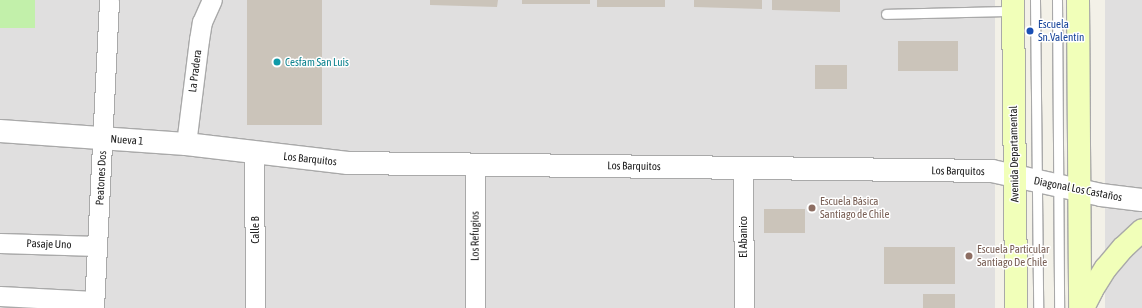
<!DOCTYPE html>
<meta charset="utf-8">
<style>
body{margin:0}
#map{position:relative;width:1142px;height:308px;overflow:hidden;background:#f3f1e8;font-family:"Asap Condensed",sans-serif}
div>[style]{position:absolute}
.residential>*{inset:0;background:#e0dfdf;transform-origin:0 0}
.grass>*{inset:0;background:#c2f0aa;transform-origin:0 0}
.building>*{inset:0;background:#cbc4ba;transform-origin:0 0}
.roads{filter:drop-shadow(1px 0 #a9a9a9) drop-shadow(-1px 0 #a9a9a9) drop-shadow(0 1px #a9a9a9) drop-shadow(0 -1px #a9a9a9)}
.service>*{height:9px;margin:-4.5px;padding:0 4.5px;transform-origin:4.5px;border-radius:4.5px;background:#fff}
.minor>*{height:19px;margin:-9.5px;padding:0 9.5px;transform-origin:9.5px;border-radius:9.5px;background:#fff}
.tertiary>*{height:22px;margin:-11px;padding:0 11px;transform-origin:11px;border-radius:11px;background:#fff}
.secondary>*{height:22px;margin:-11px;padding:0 11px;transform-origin:11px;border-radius:11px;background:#f1ffb9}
.dots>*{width:11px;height:11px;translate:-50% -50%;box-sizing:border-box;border:2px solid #fff;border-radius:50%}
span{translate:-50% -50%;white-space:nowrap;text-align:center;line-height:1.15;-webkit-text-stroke:3px #fff;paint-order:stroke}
.transit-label{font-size:11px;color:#164399}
.left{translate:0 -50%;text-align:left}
.culture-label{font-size:11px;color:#0d838f}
.street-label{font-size:11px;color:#222}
.education-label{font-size:11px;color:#785e54}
</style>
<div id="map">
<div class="residential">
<i style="left:0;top:0;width:995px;height:308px"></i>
<i style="left:1105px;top:0;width:37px;height:308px"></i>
</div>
<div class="grass">
<i style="left:0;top:0;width:35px;height:28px"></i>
</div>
<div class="building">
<i style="left:247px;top:0;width:75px;height:125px"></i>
<i style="clip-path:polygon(430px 0,498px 0,497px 7px,430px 5px)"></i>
<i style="left:522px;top:0;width:68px;height:4px"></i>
<i style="left:597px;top:0;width:68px;height:7px"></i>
<i style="clip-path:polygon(694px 0,762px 0,762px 9px,694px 7px)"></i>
<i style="clip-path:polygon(772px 0,840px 0,840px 12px,772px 10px)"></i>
<i style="left:898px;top:41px;width:60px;height:30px"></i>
<i style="left:815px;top:65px;width:32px;height:24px"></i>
<i style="left:764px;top:209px;width:41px;height:24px"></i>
<i style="left:884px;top:247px;width:71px;height:37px"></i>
<i style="left:923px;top:294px;width:32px;height:14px"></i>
</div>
<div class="roads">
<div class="service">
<i style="left:1035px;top:0;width:308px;rotate:89.4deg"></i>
<i style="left:1057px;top:0;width:308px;rotate:89.6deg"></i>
<i style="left:886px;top:14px;width:127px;rotate:-1.4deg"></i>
</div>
<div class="minor">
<i style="left:186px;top:144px;width:105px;rotate:-82.9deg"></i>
<i style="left:199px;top:40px;width:18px;rotate:-81deg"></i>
<i style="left:202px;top:22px;width:24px;rotate:-66deg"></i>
<i style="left:254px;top:153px;width:155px;rotate:89.6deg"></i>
<i style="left:475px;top:164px;width:144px;rotate:90deg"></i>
<i style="left:743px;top:167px;width:141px;rotate:89.6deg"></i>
<i style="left:0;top:243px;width:97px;rotate:1.8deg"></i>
<i style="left:0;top:296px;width:94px;rotate:3deg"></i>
<i style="left:94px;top:308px;width:308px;rotate:-87.2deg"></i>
</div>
<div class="tertiary">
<i style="left:0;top:131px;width:186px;rotate:4deg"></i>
<i style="left:186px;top:144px;width:163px;rotate:6.7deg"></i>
<i style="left:348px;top:163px;width:644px;rotate:0.71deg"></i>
<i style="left:992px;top:171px;width:112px;rotate:12.4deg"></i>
<i style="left:1101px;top:195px;width:41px;rotate:7deg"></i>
</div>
<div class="secondary">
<i style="left:1013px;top:0;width:308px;rotate:89.4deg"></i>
<i style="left:1078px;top:0;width:308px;rotate:89.6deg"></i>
<i style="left:1083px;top:308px;width:20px;rotate:-63deg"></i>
<i style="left:1092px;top:290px;width:26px;rotate:-58deg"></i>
<i style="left:1106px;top:268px;width:26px;rotate:-50deg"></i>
<i style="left:1123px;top:248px;width:26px;rotate:-43deg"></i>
</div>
</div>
<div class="dots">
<i style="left:1030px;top:31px;background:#1a4fb4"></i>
<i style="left:277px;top:62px;background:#0f9aa8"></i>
<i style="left:812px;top:208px;background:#8d6e63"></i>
<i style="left:969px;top:256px;background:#8d6e63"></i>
</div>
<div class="transit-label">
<span class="left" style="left:1038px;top:31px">Escuela<br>Sn.Valentín</span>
</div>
<div class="culture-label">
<span class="left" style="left:285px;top:62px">Cesfam San Luis</span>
</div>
<div class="street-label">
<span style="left:195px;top:71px;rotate:-83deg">La Pradera</span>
<span style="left:127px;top:140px;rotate:4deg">Nueva 1</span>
<span style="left:1014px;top:154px;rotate:-91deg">Avenida Departamental</span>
<span style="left:310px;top:159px;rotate:6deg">Los Barquitos</span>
<span style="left:634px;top:166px;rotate:1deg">Los Barquitos</span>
<span style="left:958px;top:171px;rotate:1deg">Los Barquitos</span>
<span style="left:101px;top:178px;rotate:-87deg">Peatones Dos</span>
<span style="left:1078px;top:189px;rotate:11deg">Diagonal Los Castaños</span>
<span style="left:255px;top:230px;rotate:-90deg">Calle B</span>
<span style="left:475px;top:236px;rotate:-90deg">Los Refugios</span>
<span style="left:743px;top:237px;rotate:-90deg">El Abanico</span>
<span style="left:49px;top:244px;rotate:2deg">Pasaje Uno</span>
</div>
<div class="education-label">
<span class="left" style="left:820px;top:208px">Escuela Básica<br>Santiago de Chile</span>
<span class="left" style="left:977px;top:256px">Escuela Particular<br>Santiago De Chile</span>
</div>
</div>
